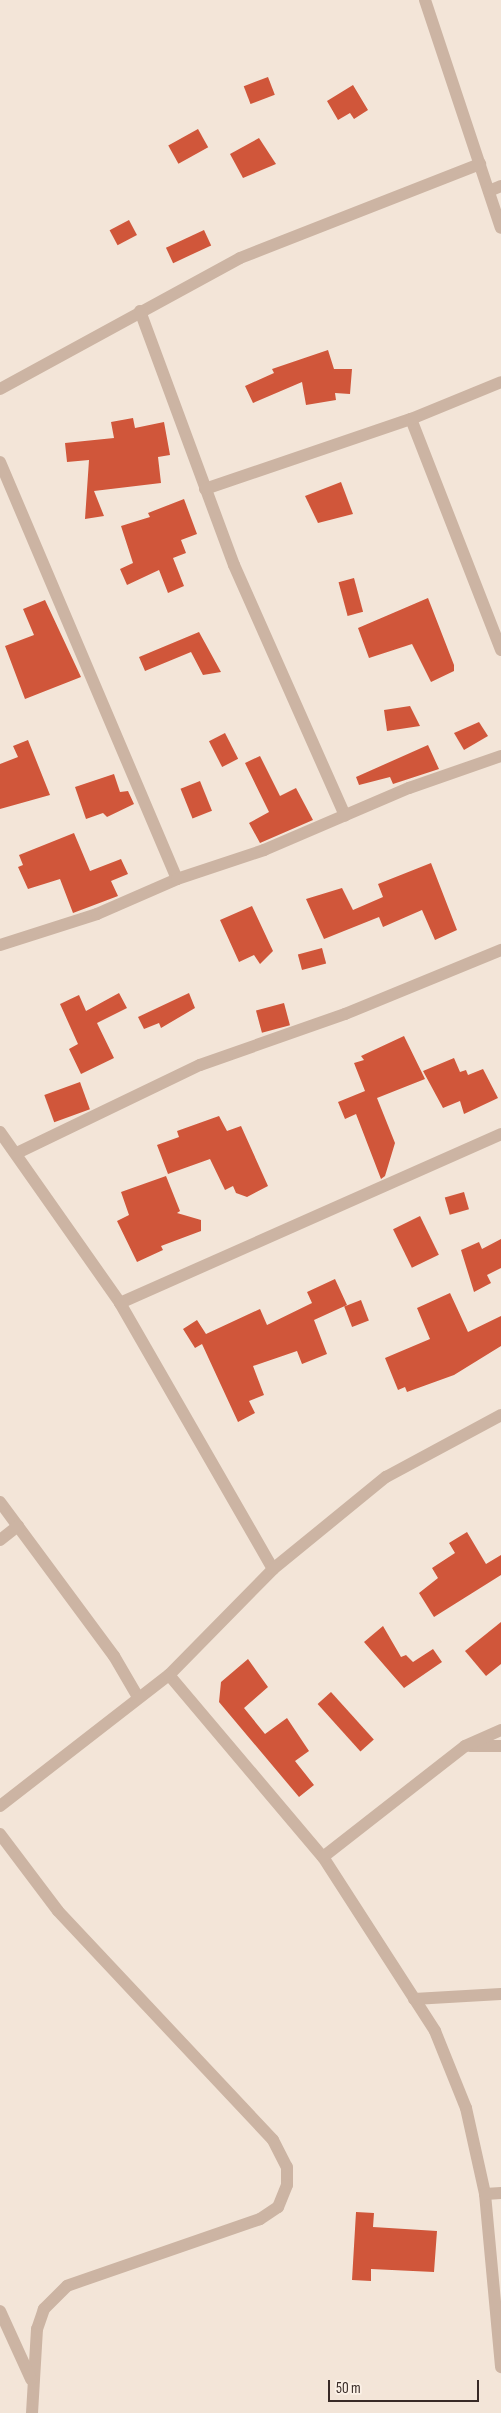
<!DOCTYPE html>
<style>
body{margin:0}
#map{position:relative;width:501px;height:2413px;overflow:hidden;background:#f3e5d8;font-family:"Sofia Sans Condensed",sans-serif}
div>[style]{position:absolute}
.building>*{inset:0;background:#d0563a;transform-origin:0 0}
.minor>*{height:12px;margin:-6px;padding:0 6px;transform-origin:6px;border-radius:6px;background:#ccb4a3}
span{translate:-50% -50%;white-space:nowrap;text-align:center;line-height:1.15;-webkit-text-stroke:4.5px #fbf0e5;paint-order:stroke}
.scale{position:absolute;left:328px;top:2380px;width:151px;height:22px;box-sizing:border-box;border:2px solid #372a26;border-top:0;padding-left:6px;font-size:15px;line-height:18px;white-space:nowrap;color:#372a26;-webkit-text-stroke:4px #fbf0e5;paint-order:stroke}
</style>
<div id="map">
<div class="building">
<i style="left:268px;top:77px;width:19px;height:26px;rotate:69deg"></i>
<i style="clip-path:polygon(353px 85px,368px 110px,354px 119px,350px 113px,338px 120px,327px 101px)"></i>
<i style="left:198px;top:129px;width:21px;height:34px;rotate:61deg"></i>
<i style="clip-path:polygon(259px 138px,276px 164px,243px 178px,230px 154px)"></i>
<i style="left:129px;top:220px;width:17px;height:22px;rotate:62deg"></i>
<i style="left:204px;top:230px;width:17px;height:42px;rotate:65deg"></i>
<i style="clip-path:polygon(328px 350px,334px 369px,352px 369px,350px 394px,335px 393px,336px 400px,306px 405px,302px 382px,253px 403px,245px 386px,274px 373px,272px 369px)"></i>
<i style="clip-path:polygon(133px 418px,135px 428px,164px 422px,170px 455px,158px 457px,161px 483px,94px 491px,104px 516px,85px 519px,89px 460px,67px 462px,65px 443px,114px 438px,111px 422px)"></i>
<i style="clip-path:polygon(341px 482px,353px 514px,318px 523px,305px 496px)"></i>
<i style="clip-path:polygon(184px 499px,197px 534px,181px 540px,186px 553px,173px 558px,184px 586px,168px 593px,159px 570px,127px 585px,120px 569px,133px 563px,121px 526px,150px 517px,148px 513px)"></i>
<i style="left:354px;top:578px;width:35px;height:16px;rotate:75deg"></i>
<i style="clip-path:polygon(428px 598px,454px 665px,454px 671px,431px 682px,412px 644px,369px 658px,358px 628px)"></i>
<i style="clip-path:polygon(45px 600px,81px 677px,25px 699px,5px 646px,34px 635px,23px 609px)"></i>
<i style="clip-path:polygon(199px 632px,221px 672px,203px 675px,191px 652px,145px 671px,139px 657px)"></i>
<i style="clip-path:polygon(410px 706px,420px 726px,387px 731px,384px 710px)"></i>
<i style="clip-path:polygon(479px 722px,488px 736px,464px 750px,454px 733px)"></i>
<i style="left:225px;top:733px;width:29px;height:18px;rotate:63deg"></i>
<i style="clip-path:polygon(28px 740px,50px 795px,0 809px,0 764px,18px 757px,13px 746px)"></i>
<i style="clip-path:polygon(428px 745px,439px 769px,393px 784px,390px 777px,359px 785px,356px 777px)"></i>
<i style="clip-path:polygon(260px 756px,280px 796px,296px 788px,313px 820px,260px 843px,249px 823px,269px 812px,245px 763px)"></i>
<i style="clip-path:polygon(114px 774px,120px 792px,128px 791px,134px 804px,107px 817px,103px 813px,86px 819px,75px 787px)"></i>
<i style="left:200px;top:781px;width:32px;height:21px;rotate:68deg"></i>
<i style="clip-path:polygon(74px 833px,90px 871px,121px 859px,128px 874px,111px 881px,118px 896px,73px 913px,60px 879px,28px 889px,18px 867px,23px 865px,19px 855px)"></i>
<i style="clip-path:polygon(431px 863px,457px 930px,435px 940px,422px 910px,383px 927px,379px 917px,324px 939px,306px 899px,342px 888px,353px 910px,383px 897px,378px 884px)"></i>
<i style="clip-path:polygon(252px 906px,273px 951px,260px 964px,254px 955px,239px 962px,220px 920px)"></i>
<i style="left:322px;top:948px;width:16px;height:25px;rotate:75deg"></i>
<i style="clip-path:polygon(119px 993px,127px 1008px,97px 1023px,114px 1058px,81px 1074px,69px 1049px,78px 1044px,60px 1004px,79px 995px,86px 1011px)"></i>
<i style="clip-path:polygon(189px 993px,195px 1008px,161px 1028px,159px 1023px,144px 1029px,138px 1017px)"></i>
<i style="left:284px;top:1003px;width:23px;height:29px;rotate:75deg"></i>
<i style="clip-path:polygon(404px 1036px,425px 1079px,377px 1098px,395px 1143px,385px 1176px,381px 1179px,356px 1114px,345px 1119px,338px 1102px,365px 1091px,354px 1063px,364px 1060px,361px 1056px)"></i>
<i style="clip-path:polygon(454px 1058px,460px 1072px,466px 1070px,468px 1075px,483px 1069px,498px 1098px,464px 1114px,460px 1101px,443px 1108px,423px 1071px)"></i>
<i style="left:80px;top:1082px;width:29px;height:38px;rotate:70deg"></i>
<i style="clip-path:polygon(219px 1116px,227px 1131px,241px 1126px,268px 1186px,247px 1197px,236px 1193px,233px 1186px,225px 1190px,210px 1159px,168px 1174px,157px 1145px,179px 1137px,177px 1131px)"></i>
<i style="clip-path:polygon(166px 1176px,180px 1211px,177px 1213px,201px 1220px,201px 1231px,161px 1246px,163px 1250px,137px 1262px,117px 1221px,129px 1215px,121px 1192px)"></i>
<i style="left:464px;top:1192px;width:18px;height:20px;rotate:74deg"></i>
<i style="left:420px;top:1216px;width:43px;height:30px;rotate:64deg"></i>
<i style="clip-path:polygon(501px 1239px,501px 1268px,487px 1275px,491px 1283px,474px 1292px,461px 1250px,479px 1242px,482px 1249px)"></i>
<i style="clip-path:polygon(335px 1279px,347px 1305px,314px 1320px,327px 1354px,302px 1364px,297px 1351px,253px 1366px,264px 1395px,249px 1401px,255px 1413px,238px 1422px,202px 1344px,195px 1348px,183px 1329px,197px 1320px,206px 1334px,260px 1309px,267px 1325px,312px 1303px,307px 1292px)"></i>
<i style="clip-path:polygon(450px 1293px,468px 1332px,501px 1316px,501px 1346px,454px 1375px,407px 1392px,405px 1387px,398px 1390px,385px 1358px,430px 1339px,417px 1308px)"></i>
<i style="left:361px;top:1300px;width:22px;height:18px;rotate:69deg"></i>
<i style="clip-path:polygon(467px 1532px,486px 1564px,501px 1555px,501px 1575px,434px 1617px,419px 1593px,438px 1578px,432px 1568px,455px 1553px,449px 1543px)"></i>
<i style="clip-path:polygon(501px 1622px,501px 1664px,486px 1676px,465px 1651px)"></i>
<i style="clip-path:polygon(383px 1626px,401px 1657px,406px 1655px,413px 1662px,433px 1649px,442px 1662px,404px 1688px,364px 1642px)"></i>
<i style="clip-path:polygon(248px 1659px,268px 1687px,244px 1708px,265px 1734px,287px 1718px,309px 1751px,295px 1761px,314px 1785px,299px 1797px,219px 1702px,221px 1682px)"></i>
<i style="left:331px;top:1692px;width:64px;height:18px;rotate:48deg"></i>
<i style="clip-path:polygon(356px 2212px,374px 2213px,373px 2227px,437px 2231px,434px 2272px,371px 2269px,371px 2281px,352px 2280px)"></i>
</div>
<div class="minor">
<i style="left:425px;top:0;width:240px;rotate:71.6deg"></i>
<i style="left:489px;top:191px;width:13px;rotate:-23deg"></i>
<i style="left:140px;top:311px;width:271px;rotate:69.7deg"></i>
<i style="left:234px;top:565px;width:274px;rotate:66.1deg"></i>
<i style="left:0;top:389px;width:273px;rotate:-28.6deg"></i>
<i style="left:240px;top:258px;width:258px;rotate:-21.4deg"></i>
<i style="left:411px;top:419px;width:248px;rotate:68.7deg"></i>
<i style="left:0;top:462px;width:453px;rotate:67deg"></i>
<i style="left:205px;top:489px;width:218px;rotate:-18.8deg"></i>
<i style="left:411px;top:419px;width:97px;rotate:-22.3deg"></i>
<i style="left:0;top:945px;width:102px;rotate:-17.7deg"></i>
<i style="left:97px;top:914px;width:87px;rotate:-23.6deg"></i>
<i style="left:177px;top:879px;width:92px;rotate:-18.4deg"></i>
<i style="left:264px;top:850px;width:158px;rotate:-23.2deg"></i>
<i style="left:409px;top:788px;width:97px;rotate:-19.2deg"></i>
<i style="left:0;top:1132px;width:209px;rotate:54.9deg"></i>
<i style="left:120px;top:1303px;width:307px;rotate:60.1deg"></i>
<i style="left:17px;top:1153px;width:203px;rotate:-25.7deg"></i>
<i style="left:200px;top:1065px;width:154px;rotate:-19.4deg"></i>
<i style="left:345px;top:1014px;width:169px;rotate:-22.3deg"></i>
<i style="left:120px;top:1303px;width:417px;rotate:-23.9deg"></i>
<i style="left:0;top:1502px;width:192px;rotate:53.5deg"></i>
<i style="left:114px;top:1656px;width:48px;rotate:59.7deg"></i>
<i style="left:0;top:1540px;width:23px;rotate:-38deg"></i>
<i style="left:169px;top:1675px;width:238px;rotate:49.8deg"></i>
<i style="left:323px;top:1857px;width:207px;rotate:57.2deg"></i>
<i style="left:435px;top:2031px;width:83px;rotate:68.1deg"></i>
<i style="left:466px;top:2108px;width:88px;rotate:77.5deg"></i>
<i style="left:485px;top:2194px;width:174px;rotate:84.7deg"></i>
<i style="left:470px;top:1746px;width:31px"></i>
<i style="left:0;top:1806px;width:214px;rotate:-37.8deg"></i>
<i style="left:169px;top:1675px;width:148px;rotate:-45.5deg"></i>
<i style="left:273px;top:1569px;width:146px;rotate:-39.2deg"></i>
<i style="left:386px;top:1477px;width:131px;rotate:-28.3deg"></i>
<i style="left:0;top:1834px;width:96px;rotate:53deg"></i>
<i style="left:58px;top:1911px;width:314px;rotate:46.8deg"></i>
<i style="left:273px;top:2140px;width:30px;rotate:63deg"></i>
<i style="left:287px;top:2167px;width:18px;rotate:90deg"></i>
<i style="left:287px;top:2185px;width:24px;rotate:112deg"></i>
<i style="left:278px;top:2207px;width:22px;rotate:146deg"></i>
<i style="left:260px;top:2219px;width:204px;rotate:160.9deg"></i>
<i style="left:67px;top:2286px;width:33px;rotate:135deg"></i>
<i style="left:44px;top:2309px;width:21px;rotate:109deg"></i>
<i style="left:37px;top:2329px;width:84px;rotate:93.4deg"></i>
<i style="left:323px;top:1857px;width:180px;rotate:-38deg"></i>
<i style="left:465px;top:1746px;width:39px;rotate:-24deg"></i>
<i style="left:414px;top:1999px;width:87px;rotate:-3.3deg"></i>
<i style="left:485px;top:2194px;width:16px;rotate:-4deg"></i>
<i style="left:0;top:2311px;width:75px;rotate:65.5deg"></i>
</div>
<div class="scale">50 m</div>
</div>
